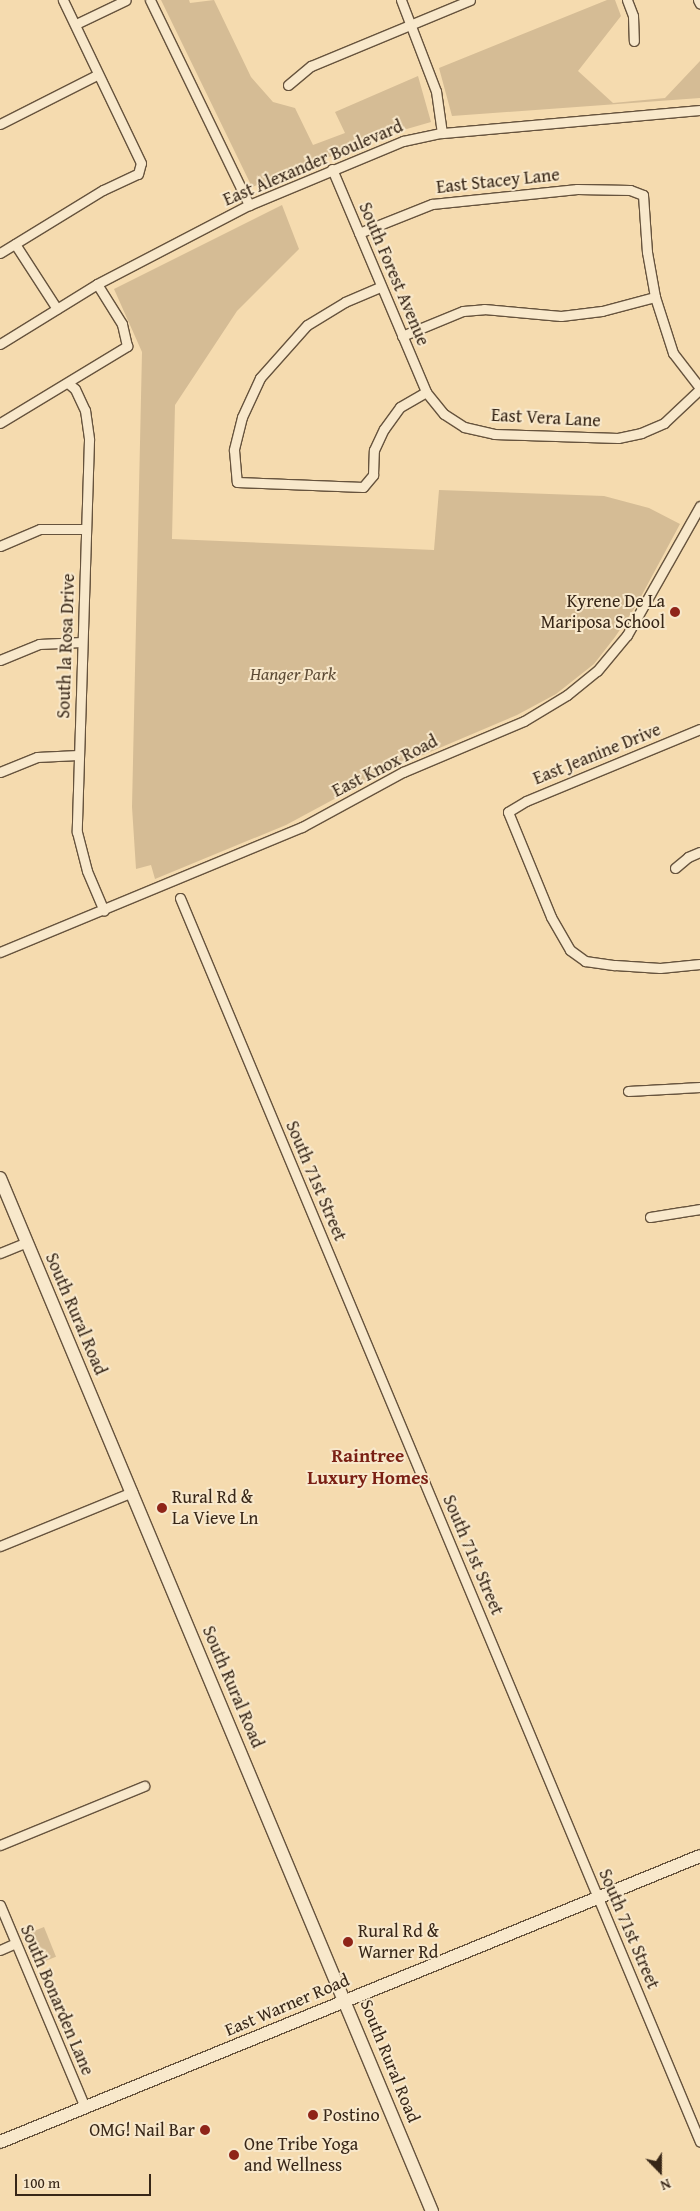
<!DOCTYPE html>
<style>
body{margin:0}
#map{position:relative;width:700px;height:2211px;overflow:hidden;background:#f5dbaf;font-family:"Gentium Book Plus",serif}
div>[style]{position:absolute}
.green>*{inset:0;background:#d5bc95;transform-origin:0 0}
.roads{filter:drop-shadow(1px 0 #66533d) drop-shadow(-1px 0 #66533d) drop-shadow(0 1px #66533d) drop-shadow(0 -1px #66533d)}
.street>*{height:9px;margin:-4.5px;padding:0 4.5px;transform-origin:4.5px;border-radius:4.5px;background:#f8e8cb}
.secondary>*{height:12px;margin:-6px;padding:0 6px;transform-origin:6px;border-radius:6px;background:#f8e8cb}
.dots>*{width:14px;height:14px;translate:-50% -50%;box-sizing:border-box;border:2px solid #f8e8cb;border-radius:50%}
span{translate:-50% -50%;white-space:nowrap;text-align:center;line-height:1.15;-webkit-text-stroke:4px #f8e8cb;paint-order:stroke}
.street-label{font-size:18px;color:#372617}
.poi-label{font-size:18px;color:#372617}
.right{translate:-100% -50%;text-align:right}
.left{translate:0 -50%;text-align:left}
.park-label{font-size:18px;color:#5e4c36;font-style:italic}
.neighbourhood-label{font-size:19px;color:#7a1f14;font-weight:700}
.north{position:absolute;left:635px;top:2146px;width:50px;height:50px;-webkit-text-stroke:4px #f8e8cb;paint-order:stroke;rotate:158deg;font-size:14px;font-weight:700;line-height:20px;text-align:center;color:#372617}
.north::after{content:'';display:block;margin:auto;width:18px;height:22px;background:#372617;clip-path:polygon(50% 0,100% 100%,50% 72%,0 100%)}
.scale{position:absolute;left:15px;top:2174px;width:136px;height:22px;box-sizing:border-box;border:2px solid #372617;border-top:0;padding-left:6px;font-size:15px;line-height:18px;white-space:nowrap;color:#372617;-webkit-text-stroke:4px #f8e8cb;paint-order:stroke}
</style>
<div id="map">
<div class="green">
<i style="clip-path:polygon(161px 0,189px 0,190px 3px,214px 0,251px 77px,273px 102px,295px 108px,313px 145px,345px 133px,335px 112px,418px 76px,431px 122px,386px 135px,252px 187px)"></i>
<i style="clip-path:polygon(607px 0,615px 0,621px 16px,578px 71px,613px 103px,665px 98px,700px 61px,700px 98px,452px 116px,439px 68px)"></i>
<i style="clip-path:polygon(282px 205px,299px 249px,237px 311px,175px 405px,172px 539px,434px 550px,439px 490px,604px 496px,649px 508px,680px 524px,636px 606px,615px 637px,594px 664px,556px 694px,517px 715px,390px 769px,286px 825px,155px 879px,151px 865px,136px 869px,132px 807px,142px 352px,114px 289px)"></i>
<i style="left:44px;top:1927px;width:32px;height:15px;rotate:68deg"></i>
</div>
<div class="roads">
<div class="street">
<i style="left:150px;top:0;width:228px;rotate:64.2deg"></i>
<i style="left:401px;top:0;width:97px;rotate:69deg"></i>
<i style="left:436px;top:91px;width:42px;rotate:81.9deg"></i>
<i style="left:627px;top:0;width:17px;rotate:69deg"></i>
<i style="left:633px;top:16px;width:25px;rotate:88deg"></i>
<i style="left:698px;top:0;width:4px;rotate:63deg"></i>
<i style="left:76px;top:24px;width:55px;rotate:-25.6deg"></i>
<i style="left:288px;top:85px;width:30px;rotate:-40deg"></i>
<i style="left:311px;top:66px;width:172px;rotate:-22.5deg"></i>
<i style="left:0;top:124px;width:109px;rotate:-26.8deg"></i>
<i style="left:332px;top:169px;width:242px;rotate:67.1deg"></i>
<i style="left:426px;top:392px;width:28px;rotate:51deg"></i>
<i style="left:444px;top:414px;width:24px;rotate:33deg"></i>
<i style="left:464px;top:427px;width:31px;rotate:13deg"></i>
<i style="left:494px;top:434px;width:124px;rotate:1.8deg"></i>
<i style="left:618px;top:438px;width:24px;rotate:-12deg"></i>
<i style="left:641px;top:433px;width:25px;rotate:-23deg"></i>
<i style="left:664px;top:423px;width:50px;rotate:-43.4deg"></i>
<i style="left:359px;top:233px;width:79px;rotate:-21.7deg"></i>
<i style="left:432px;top:204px;width:146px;rotate:-5.9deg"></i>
<i style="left:577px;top:189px;width:53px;rotate:1.1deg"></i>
<i style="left:630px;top:190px;width:14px;rotate:21deg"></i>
<i style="left:643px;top:195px;width:57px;rotate:86deg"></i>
<i style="left:647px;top:252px;width:46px;rotate:79.9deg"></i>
<i style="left:655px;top:297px;width:59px;rotate:72.2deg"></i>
<i style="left:673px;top:353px;width:44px;rotate:52.4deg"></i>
<i style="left:15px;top:244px;width:77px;rotate:57.1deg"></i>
<i style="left:0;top:253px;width:121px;rotate:-31.5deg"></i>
<i style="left:103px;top:190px;width:38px;rotate:-25deg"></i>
<i style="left:138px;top:174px;width:11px;rotate:-75deg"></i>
<i style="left:141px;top:163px;width:181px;rotate:-115.6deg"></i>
<i style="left:380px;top:287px;width:38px;rotate:157deg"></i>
<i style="left:345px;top:302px;width:44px;rotate:148.8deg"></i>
<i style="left:307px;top:325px;width:71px;rotate:131.6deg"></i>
<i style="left:260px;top:378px;width:43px;rotate:114.8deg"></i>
<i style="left:242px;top:417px;width:34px;rotate:104deg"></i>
<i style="left:234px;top:450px;width:32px;rotate:85deg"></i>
<i style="left:237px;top:482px;width:126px;rotate:2.3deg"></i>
<i style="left:363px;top:487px;width:16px;rotate:-50deg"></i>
<i style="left:373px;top:475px;width:25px;rotate:-88deg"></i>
<i style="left:374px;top:450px;width:23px;rotate:-65deg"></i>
<i style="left:384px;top:429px;width:27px;rotate:-54deg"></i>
<i style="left:400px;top:407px;width:30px;rotate:-30deg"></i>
<i style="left:402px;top:336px;width:66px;rotate:-22.3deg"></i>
<i style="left:463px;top:311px;width:21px;rotate:-5deg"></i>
<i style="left:484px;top:309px;width:77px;rotate:5.2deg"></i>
<i style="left:561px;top:316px;width:41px;rotate:-7deg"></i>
<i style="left:602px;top:311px;width:55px;rotate:-14.8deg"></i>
<i style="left:0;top:344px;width:114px;rotate:-31.7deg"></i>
<i style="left:97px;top:284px;width:171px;rotate:-27.5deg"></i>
<i style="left:249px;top:205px;width:167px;rotate:-22.6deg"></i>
<i style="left:403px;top:141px;width:40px;rotate:-12deg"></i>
<i style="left:442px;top:133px;width:259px;rotate:-5.1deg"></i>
<i style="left:68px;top:383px;width:9px;rotate:41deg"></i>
<i style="left:75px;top:389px;width:23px;rotate:65deg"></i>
<i style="left:85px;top:410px;width:30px;rotate:82deg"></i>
<i style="left:89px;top:440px;width:392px;rotate:91.8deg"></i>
<i style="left:77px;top:832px;width:40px;rotate:75.6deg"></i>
<i style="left:87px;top:871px;width:43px;rotate:67deg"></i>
<i style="left:0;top:423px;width:149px;rotate:-31.2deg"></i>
<i style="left:127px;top:346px;width:23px;rotate:-103deg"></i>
<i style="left:122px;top:324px;width:47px;rotate:-122deg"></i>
<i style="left:0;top:546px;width:43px;rotate:-23deg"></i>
<i style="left:40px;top:529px;width:46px"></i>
<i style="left:0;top:660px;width:42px;rotate:-22.3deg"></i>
<i style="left:39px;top:644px;width:43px;rotate:-2.7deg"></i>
<i style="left:700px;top:729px;width:188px;rotate:157.5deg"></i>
<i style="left:526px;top:801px;width:21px;rotate:149deg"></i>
<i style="left:508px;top:812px;width:113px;rotate:67.7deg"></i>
<i style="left:551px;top:917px;width:38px;rotate:60deg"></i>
<i style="left:570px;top:950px;width:19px;rotate:36deg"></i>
<i style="left:585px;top:961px;width:30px;rotate:8deg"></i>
<i style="left:615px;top:965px;width:45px;rotate:3.8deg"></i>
<i style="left:660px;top:968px;width:40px;rotate:-5.7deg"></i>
<i style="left:0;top:772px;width:40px;rotate:-22deg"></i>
<i style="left:37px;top:757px;width:41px;rotate:-2.8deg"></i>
<i style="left:675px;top:868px;width:17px;rotate:-40deg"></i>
<i style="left:688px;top:857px;width:13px;rotate:-23deg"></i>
<i style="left:180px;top:898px;width:1348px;rotate:67.31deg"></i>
<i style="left:0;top:952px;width:327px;rotate:-22.5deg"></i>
<i style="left:302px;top:827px;width:115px;rotate:-28.6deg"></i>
<i style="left:403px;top:772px;width:131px;rotate:-22.9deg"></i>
<i style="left:524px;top:721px;width:50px;rotate:-31.2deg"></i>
<i style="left:567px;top:695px;width:38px;rotate:-39deg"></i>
<i style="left:597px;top:671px;width:47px;rotate:-50.2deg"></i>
<i style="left:627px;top:635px;width:148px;rotate:-60.5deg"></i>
<i style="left:628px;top:1091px;width:72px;rotate:-3.2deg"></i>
<i style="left:650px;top:1217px;width:51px;rotate:-9.1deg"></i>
<i style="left:0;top:1253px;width:29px;rotate:-22deg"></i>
<i style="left:0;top:1546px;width:143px;rotate:-22.2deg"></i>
<i style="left:0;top:1845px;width:156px;rotate:-22.3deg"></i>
<i style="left:0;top:1905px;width:219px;rotate:67.2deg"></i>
<i style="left:0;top:1950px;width:17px;rotate:-24deg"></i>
</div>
<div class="secondary">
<i style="left:0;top:1178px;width:1120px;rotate:67.31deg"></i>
<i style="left:0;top:2142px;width:756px;rotate:-22.22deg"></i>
</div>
</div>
<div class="dots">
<i style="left:675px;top:612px;background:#8f2418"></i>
<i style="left:162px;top:1508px;background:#8f2418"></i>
<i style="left:348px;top:1942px;background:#8f2418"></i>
<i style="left:313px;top:2115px;background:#8f2418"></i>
<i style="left:205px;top:2130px;background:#8f2418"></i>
<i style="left:234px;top:2155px;background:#8f2418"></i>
</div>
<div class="street-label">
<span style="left:313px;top:163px;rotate:-23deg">East Alexander Boulevard</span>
<span style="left:498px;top:181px;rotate:-6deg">East Stacey Lane</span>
<span style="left:394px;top:274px;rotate:67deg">South Forest Avenue</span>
<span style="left:546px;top:418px;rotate:3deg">East Vera Lane</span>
<span style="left:66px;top:646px;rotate:-88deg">South la Rosa Drive</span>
<span style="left:597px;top:754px;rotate:-22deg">East Jeanine Drive</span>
<span style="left:385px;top:766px;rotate:-27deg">East Knox Road</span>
<span style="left:316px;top:1181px;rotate:67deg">South 71st Street</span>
<span style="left:76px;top:1314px;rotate:67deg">South Rural Road</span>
<span style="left:473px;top:1555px;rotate:67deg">South 71st Street</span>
<span style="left:233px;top:1687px;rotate:67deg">South Rural Road</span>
<span style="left:629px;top:1929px;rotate:67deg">South 71st Street</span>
<span style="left:57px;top:2000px;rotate:67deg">South Bonarden Lane</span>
<span style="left:287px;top:2005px;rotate:-23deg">East Warner Road</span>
<span style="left:390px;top:2061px;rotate:68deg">South Rural Road</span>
</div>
<div class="poi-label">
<span class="right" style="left:665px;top:612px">Kyrene De La<br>Mariposa School</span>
<span class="left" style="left:172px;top:1508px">Rural Rd &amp;<br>La Vieve Ln</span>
<span class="left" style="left:358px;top:1942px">Rural Rd &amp;<br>Warner Rd</span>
<span class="left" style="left:323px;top:2115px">Postino</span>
<span class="right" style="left:195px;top:2130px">OMG! Nail Bar</span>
<span class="left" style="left:244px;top:2155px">One Tribe Yoga<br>and Wellness</span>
</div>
<div class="park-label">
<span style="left:293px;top:674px">Hanger Park</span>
</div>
<div class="neighbourhood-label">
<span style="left:368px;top:1467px">Raintree<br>Luxury Homes</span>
</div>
<div class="north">N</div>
<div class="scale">100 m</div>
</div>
